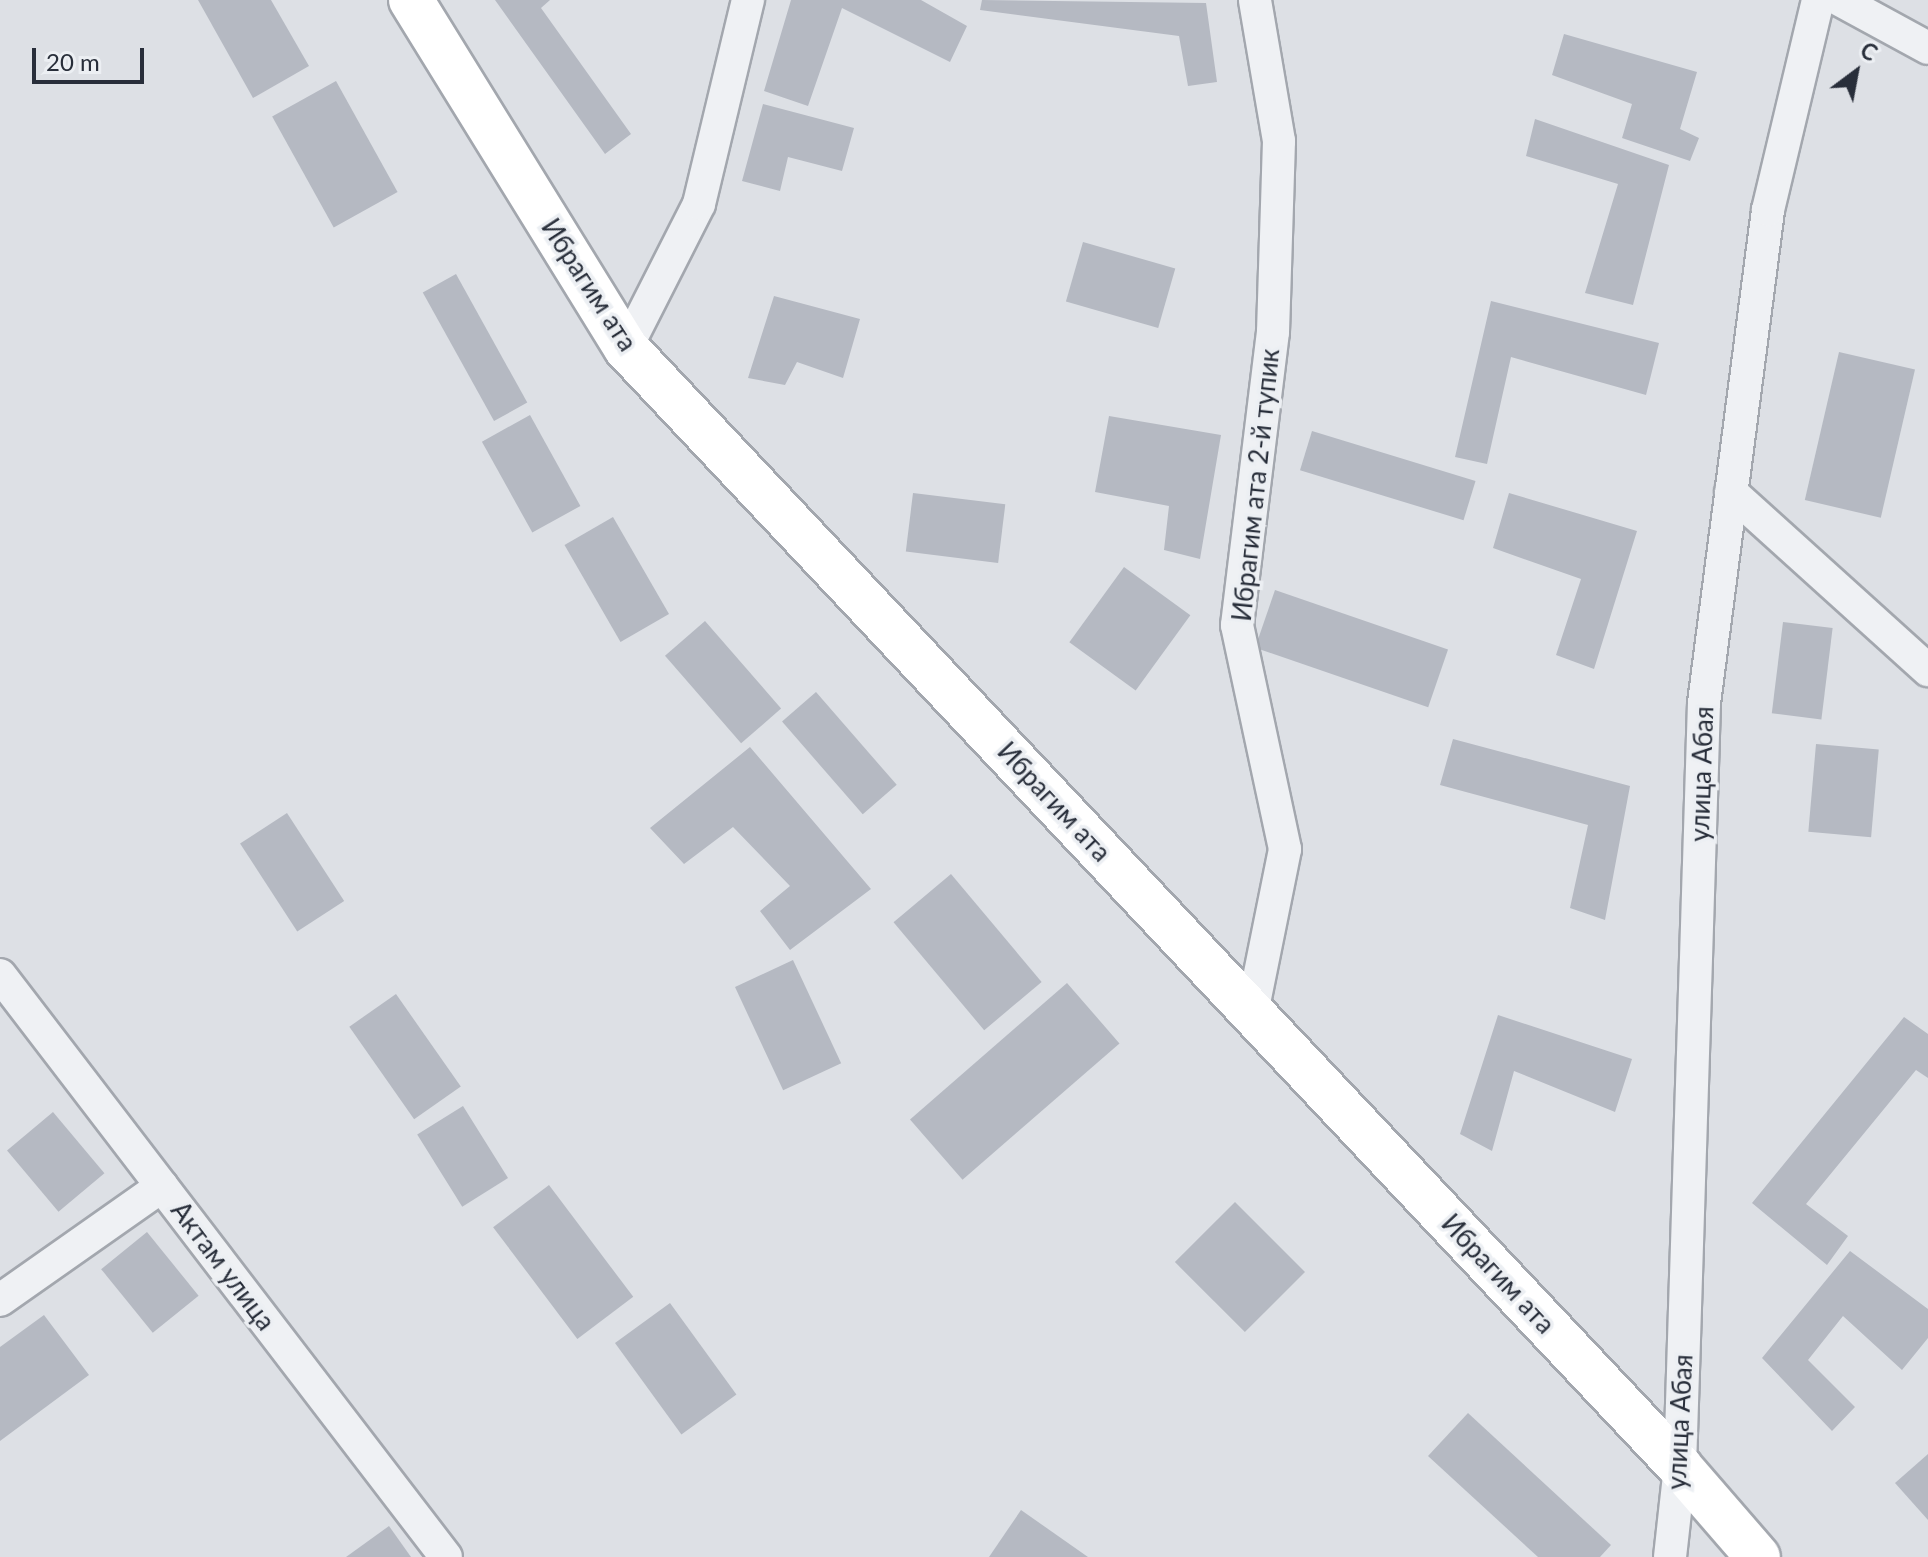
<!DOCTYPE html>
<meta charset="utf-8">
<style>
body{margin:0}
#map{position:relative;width:1928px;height:1557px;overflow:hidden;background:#dde0e5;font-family:Lato,sans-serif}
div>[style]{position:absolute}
.building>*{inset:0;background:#b5b9c2;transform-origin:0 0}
.roads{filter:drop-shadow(2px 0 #a3a7ae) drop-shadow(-2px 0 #a3a7ae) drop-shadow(0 2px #a3a7ae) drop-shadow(0 -2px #a3a7ae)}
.street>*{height:32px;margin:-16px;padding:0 16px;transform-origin:16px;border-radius:16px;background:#eff1f4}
.secondary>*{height:44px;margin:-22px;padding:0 22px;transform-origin:22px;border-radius:22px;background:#fff}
span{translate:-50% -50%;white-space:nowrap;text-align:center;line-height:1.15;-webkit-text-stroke:7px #eceff3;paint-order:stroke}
.street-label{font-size:26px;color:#282e3a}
.north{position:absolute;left:1816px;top:32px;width:80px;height:80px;-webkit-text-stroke:6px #eceff3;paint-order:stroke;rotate:32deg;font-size:22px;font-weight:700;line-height:32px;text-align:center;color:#282e3a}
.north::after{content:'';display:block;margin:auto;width:28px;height:36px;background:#282e3a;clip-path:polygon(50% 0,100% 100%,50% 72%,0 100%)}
.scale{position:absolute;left:32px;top:48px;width:112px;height:36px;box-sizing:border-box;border:4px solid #282e3a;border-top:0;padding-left:10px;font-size:24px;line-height:28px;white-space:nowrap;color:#282e3a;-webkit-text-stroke:6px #eceff3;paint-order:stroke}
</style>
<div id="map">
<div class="building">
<i style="clip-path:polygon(198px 0,271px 0,309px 66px,253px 98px)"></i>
<i style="clip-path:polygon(495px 0,550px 0,541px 8px,631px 134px,605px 154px)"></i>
<i style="clip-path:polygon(791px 0,921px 0,967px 26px,950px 62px,842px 8px,808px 106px,764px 91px)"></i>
<i style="clip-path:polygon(982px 0,1206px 3px,1217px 82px,1188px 86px,1179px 36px,980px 10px)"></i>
<i style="clip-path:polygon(1564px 34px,1697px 72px,1680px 129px,1699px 138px,1690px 161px,1622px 138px,1632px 104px,1552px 75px)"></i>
<i style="left:336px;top:81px;width:127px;height:73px;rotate:61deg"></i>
<i style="clip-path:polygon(763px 104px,854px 128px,842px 171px,788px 157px,780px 191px,742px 181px)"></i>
<i style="clip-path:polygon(1535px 119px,1669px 165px,1633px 305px,1585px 293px,1618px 184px,1526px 156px)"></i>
<i style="left:1083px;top:242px;width:96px;height:62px;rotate:16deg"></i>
<i style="left:456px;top:274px;width:147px;height:38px;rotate:61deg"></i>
<i style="clip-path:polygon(774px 296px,860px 319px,843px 378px,797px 362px,785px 385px,748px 378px)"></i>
<i style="clip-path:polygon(1491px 301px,1659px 343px,1646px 395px,1511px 357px,1487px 464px,1455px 457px)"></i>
<i style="left:1839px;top:352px;width:78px;height:152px;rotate:13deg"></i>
<i style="left:530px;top:415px;width:104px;height:55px;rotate:61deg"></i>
<i style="clip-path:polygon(1109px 416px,1221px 435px,1200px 559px,1164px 550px,1169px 506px,1095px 492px)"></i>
<i style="left:1312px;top:431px;width:171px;height:41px;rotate:17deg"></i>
<i style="left:913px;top:493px;width:93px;height:59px;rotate:7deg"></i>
<i style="clip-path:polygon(1509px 493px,1637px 531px,1594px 669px,1556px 655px,1581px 579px,1493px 548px)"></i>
<i style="left:613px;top:517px;width:112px;height:56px;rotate:60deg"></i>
<i style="left:1124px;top:567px;width:82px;height:93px;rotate:36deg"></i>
<i style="left:1275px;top:590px;width:183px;height:61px;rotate:19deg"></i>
<i style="left:705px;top:621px;width:116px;height:53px;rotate:49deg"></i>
<i style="left:1783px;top:622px;width:50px;height:92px;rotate:7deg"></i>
<i style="left:816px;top:692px;width:123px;height:45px;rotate:49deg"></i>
<i style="clip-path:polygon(1453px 739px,1630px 786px,1605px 920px,1570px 908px,1588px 825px,1440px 785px)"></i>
<i style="left:1816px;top:744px;width:63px;height:88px;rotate:5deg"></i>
<i style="clip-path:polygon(750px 747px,871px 889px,790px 950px,760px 911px,790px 886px,733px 827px,684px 864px,650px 828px)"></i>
<i style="left:287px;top:813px;width:105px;height:56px;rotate:57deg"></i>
<i style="left:951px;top:874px;width:141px;height:75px;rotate:50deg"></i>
<i style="left:793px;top:960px;width:114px;height:64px;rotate:65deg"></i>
<i style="left:1067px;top:983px;width:80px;height:208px;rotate:49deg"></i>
<i style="left:396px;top:994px;width:113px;height:57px;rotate:55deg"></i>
<i style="clip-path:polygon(1498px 1015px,1632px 1059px,1615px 1112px,1514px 1071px,1492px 1151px,1460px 1134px)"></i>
<i style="clip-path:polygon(1904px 1017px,1928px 1034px,1928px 1078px,1916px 1070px,1806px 1204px,1848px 1236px,1827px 1265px,1752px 1203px)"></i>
<i style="left:463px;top:1106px;width:85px;height:54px;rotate:58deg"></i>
<i style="left:53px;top:1112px;width:80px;height:60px;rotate:50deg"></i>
<i style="left:549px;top:1185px;width:140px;height:70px;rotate:53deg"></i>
<i style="left:1235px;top:1202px;width:99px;height:85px;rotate:45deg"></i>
<i style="left:147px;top:1232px;width:82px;height:59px;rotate:51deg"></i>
<i style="clip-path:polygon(1850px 1251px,1928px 1309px,1928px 1338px,1902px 1370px,1843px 1316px,1808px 1360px,1855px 1407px,1832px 1431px,1762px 1358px)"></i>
<i style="left:670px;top:1303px;width:113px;height:68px;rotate:54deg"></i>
<i style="clip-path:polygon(44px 1315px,89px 1375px,0 1441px,0 1347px)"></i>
<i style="clip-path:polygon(1468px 1413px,1611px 1545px,1600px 1557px,1538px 1557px,1428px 1456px)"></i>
<i style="clip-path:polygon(1928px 1454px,1928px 1520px,1895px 1483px)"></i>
<i style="clip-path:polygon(1021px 1510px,1088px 1557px,989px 1557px)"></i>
<i style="clip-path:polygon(389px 1526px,411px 1557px,346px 1557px)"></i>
</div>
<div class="roads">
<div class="street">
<i style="left:1840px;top:0;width:100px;rotate:28.6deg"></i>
<i style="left:626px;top:348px;width:161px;rotate:-63.1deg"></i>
<i style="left:699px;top:204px;width:210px;rotate:-76.5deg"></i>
<i style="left:1731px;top:492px;width:266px;rotate:42.1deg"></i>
<i style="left:0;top:975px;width:733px;rotate:52.54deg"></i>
<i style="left:1252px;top:1013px;width:167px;rotate:-78.6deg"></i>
<i style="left:1285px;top:849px;width:229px;rotate:-102.1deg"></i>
<i style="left:1237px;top:625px;width:295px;rotate:-83deg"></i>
<i style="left:1273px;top:332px;width:191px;rotate:-88.2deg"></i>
<i style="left:1279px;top:141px;width:143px;rotate:-99.7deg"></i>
<i style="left:0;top:1300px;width:198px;rotate:-35.1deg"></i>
<i style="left:1670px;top:1557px;width:91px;rotate:-83.7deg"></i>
<i style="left:1680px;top:1467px;width:764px;rotate:-88.2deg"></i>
<i style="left:1704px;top:703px;width:497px;rotate:-82.6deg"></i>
<i style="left:1768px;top:210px;width:216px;rotate:-76.6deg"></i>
</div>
<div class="secondary">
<i style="left:411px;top:0;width:409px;rotate:58.3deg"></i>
<i style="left:626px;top:348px;width:1537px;rotate:46.71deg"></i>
<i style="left:1680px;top:1467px;width:119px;rotate:49.1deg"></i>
</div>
</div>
<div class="street-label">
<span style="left:589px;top:285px;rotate:57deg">Ибрагим ата</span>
<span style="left:1256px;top:485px;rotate:-84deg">Ибрагим ата 2-й тупик</span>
<span style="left:1702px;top:774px;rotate:-88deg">улица Абая</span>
<span style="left:1054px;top:802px;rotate:47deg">Ибрагим ата</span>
<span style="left:223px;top:1266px;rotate:53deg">Актам улица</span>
<span style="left:1498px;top:1274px;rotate:47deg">Ибрагим ата</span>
<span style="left:1680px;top:1422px;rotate:-87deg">улица Абая</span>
</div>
<div class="north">С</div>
<div class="scale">20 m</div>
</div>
